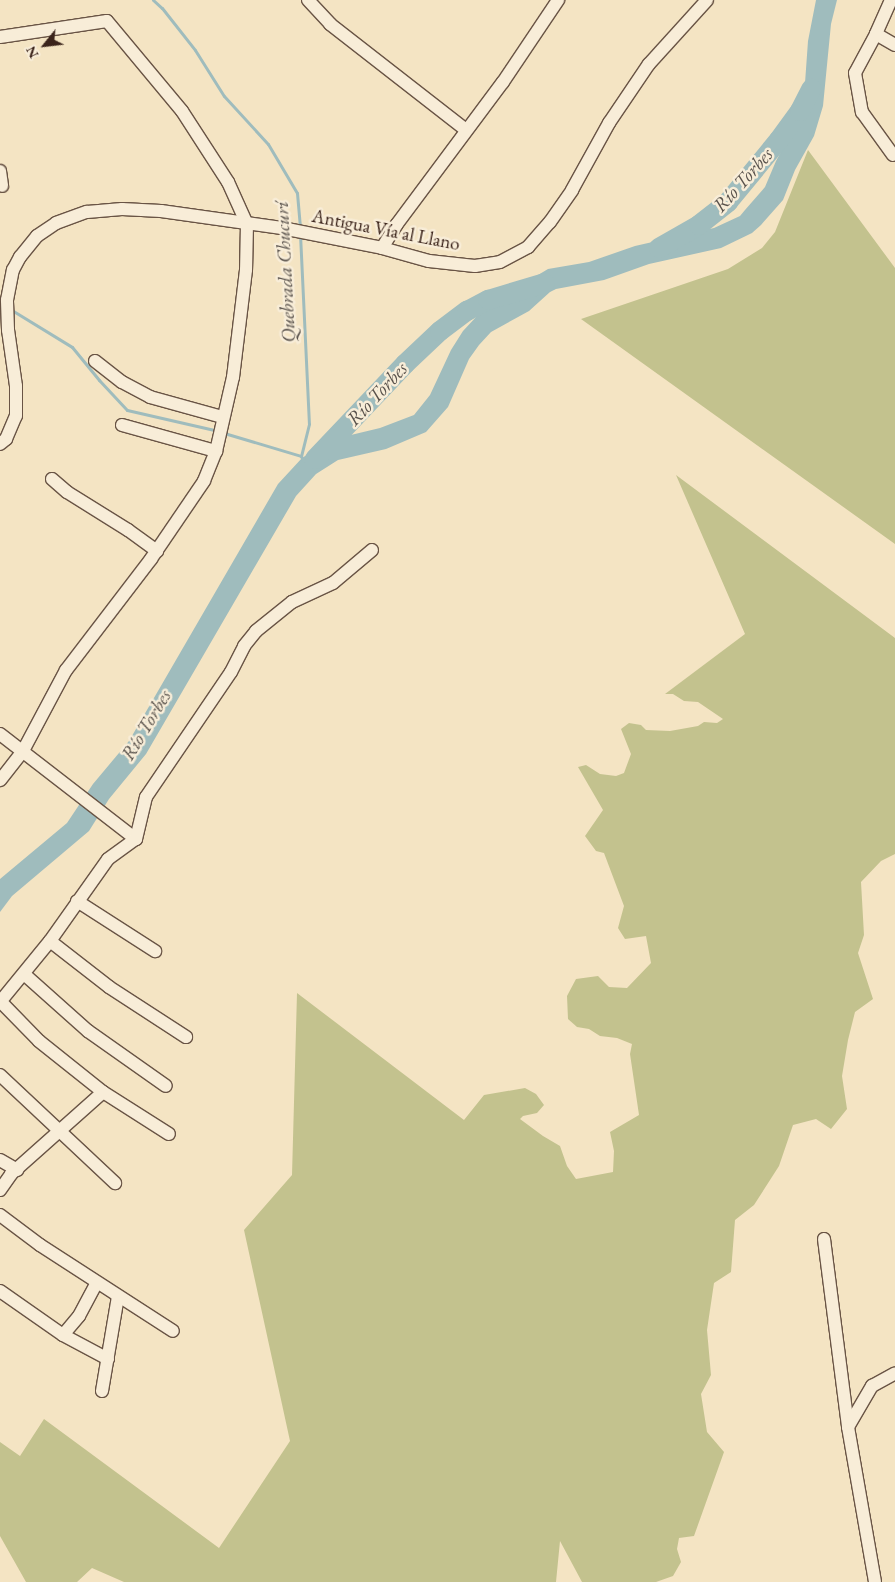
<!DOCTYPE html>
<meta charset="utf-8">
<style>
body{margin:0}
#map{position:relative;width:895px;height:1582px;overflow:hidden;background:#f4e4c3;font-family:"EB Garamond",serif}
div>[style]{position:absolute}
.green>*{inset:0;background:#c3c28e}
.water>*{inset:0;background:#9fbcbd}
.stream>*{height:3px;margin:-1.5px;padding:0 1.5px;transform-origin:1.5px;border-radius:1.5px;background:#9fbcbd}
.river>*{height:20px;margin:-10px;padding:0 10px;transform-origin:10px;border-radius:10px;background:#9fbcbd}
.roads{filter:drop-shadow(1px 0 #695445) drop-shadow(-1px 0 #695445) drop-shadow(0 1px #695445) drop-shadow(0 -1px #695445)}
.minor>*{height:12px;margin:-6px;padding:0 6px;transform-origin:6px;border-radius:6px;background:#f8edd8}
span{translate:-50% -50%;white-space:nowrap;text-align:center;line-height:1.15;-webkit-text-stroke:5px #f8edd8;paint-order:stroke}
.street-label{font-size:19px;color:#3b241b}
.water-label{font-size:20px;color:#59524c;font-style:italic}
.north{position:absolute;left:20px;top:20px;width:50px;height:50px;-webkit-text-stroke:4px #f8edd8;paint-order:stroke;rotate:241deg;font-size:14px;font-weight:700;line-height:20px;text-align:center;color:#3b241b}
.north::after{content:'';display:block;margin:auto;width:18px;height:22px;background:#3b241b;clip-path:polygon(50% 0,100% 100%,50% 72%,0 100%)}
</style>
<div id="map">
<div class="green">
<i style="clip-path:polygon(808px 150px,895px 268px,895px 544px,581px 319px,728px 269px,762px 248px,775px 232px)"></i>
<i style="clip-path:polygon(676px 475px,895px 638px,895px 854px,881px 861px,861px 882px,864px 935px,858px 953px,873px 999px,855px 1012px,848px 1040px,842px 1076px,847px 1109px,831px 1129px,816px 1119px,793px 1125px,779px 1166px,754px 1205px,735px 1220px,731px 1272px,714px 1283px,707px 1330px,711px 1375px,701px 1394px,707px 1432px,724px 1452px,694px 1536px,679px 1538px,677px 1549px,681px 1562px,673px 1576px,656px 1582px,582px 1582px,560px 1541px,556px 1582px,124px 1582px,92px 1568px,77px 1582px,26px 1582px,0 1536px,0 1442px,20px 1456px,44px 1419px,219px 1548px,290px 1441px,244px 1230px,292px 1175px,297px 993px,464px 1120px,484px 1095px,525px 1088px,536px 1094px,544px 1105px,537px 1113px,523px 1116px,520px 1119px,543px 1136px,560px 1146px,567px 1166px,576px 1179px,613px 1172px,614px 1151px,610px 1132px,639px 1115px,630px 1054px,632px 1044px,617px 1038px,600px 1036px,589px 1029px,577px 1027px,568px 1019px,567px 996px,576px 979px,598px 976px,609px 987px,627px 988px,651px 963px,646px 936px,625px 939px,618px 928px,624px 906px,604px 853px,596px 851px,585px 836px,603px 810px,578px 767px,586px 765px,600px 774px,616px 776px,624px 773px,631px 754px,621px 729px,629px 723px,641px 725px,646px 730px,670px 731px,698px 726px,704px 722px,717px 723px,723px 719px,698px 702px,684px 701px,673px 694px,665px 694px,745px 634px)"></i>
</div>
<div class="water">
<i style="clip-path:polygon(816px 0,837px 0,831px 24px,823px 106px,814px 136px,795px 170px,783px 200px,761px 225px,752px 233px,721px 248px,649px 264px,604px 280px,556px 289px,550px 292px,529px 311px,491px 332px,479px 345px,469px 359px,448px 407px,426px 432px,386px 449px,338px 460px,316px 474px,296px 496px,146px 754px,109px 799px,89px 831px,12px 896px,0 912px,0 879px,67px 823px,93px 784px,129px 741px,278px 484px,302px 458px,330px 440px,380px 428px,414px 415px,430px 395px,451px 350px,463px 331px,477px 316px,515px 295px,538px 275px,548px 269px,589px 262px,635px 246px,714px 228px,740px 216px,745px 210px,765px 187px,776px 161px,794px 128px,805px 83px,808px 41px)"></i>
</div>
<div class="stream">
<i style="left:153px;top:0;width:12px;rotate:42deg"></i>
<i style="left:162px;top:8px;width:53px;rotate:51.8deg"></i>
<i style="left:195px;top:50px;width:54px;rotate:57.8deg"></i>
<i style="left:224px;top:96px;width:65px;rotate:47.5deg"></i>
<i style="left:268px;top:144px;width:57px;rotate:59.4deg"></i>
<i style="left:297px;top:193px;width:35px;rotate:85deg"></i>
<i style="left:300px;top:234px;width:190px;rotate:87.3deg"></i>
<i style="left:309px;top:424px;width:33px;rotate:104deg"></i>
<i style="left:301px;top:456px;width:5px;rotate:68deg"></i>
<i style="left:10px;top:309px;width:73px;rotate:31.5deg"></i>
<i style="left:72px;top:347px;width:43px;rotate:50.7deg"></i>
<i style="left:99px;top:380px;width:41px;rotate:47deg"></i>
<i style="left:127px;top:410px;width:94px;rotate:12.9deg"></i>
<i style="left:224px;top:433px;width:80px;rotate:16.6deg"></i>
</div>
<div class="river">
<i style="left:659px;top:248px;width:46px;rotate:-29.9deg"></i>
<i style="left:699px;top:225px;width:37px;rotate:-38deg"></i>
<i style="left:728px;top:202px;width:80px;rotate:-50.6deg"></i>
<i style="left:779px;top:140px;width:36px;rotate:-54deg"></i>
<i style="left:800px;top:111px;width:25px;rotate:-63deg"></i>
<i style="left:315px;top:459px;width:131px;rotate:-46.5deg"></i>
<i style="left:405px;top:364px;width:48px;rotate:-43.3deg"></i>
<i style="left:440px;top:331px;width:34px;rotate:-37deg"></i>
<i style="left:467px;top:311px;width:24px;rotate:-28deg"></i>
<i style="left:488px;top:300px;width:59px;rotate:-16.6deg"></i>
</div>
<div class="roads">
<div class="minor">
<i style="left:308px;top:0;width:33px;rotate:47deg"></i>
<i style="left:330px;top:24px;width:172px;rotate:37.9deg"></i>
<i style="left:891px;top:0;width:37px;rotate:114deg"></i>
<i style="left:876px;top:34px;width:44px;rotate:118.3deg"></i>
<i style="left:855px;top:73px;width:40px;rotate:80deg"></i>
<i style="left:862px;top:112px;width:53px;rotate:54.2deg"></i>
<i style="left:876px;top:34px;width:22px;rotate:30deg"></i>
<i style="left:0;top:37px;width:108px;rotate:-8.5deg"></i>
<i style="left:107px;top:21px;width:117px;rotate:50.2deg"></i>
<i style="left:182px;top:111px;width:85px;rotate:57.1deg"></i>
<i style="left:228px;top:182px;width:46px;rotate:65.7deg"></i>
<i style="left:247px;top:224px;width:46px;rotate:91.2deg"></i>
<i style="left:246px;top:270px;width:108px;rotate:96.9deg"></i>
<i style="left:233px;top:377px;width:76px;rotate:102.9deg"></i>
<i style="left:216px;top:451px;width:32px;rotate:112deg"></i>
<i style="left:204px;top:481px;width:94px;rotate:124.2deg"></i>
<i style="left:151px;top:559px;width:140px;rotate:127.4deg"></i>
<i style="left:66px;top:670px;width:92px;rotate:118deg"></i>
<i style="left:23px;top:751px;width:37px;rotate:128deg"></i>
<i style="left:0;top:171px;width:15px;rotate:82deg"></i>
<i style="left:382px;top:248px;width:28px;rotate:-58deg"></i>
<i style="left:397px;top:224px;width:177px;rotate:-53.3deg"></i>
<i style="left:503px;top:82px;width:99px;rotate:-56.1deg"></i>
<i style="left:95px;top:361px;width:34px;rotate:38deg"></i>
<i style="left:122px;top:382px;width:32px;rotate:28deg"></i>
<i style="left:150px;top:397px;width:75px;rotate:15.5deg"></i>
<i style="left:122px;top:425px;width:98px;rotate:15.5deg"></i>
<i style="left:0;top:444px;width:8px;rotate:-40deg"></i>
<i style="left:6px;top:439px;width:25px;rotate:-67deg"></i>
<i style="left:16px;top:416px;width:30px;rotate:-90deg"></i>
<i style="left:16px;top:386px;width:57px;rotate:-98.1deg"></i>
<i style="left:8px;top:330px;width:30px;rotate:-92deg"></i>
<i style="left:7px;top:300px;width:31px;rotate:-79deg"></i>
<i style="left:13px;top:270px;width:15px;rotate:-62deg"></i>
<i style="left:20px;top:257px;width:27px;rotate:-51deg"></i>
<i style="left:37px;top:236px;width:23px;rotate:-34deg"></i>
<i style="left:56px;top:223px;width:33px;rotate:-20deg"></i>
<i style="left:87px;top:212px;width:35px;rotate:-5deg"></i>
<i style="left:122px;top:209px;width:39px;rotate:3deg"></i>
<i style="left:161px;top:211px;width:122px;rotate:8deg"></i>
<i style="left:282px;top:228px;width:102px;rotate:11.3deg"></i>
<i style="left:382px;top:248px;width:49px;rotate:15.5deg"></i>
<i style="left:429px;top:261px;width:46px;rotate:6.2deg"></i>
<i style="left:475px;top:266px;width:25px;rotate:-9deg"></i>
<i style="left:500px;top:262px;width:32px;rotate:-28deg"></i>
<i style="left:528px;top:247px;width:33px;rotate:-49deg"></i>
<i style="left:550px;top:222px;width:39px;rotate:-55deg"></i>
<i style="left:572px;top:190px;width:77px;rotate:-61.1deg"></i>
<i style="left:609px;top:123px;width:71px;rotate:-55.9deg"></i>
<i style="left:649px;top:64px;width:86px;rotate:-47.8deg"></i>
<i style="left:52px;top:479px;width:20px;rotate:41deg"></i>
<i style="left:67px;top:492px;width:72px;rotate:31.9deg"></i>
<i style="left:128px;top:530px;width:36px;rotate:36deg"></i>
<i style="left:0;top:734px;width:172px;rotate:37.7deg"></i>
<i style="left:77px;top:901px;width:93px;rotate:32.7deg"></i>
<i style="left:50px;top:941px;width:75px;rotate:37.9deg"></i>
<i style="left:109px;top:987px;width:92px;rotate:33deg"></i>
<i style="left:24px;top:974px;width:86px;rotate:41.7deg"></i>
<i style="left:88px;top:1031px;width:95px;rotate:35.2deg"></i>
<i style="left:0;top:1002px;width:79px;rotate:-50.7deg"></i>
<i style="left:50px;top:941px;width:100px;rotate:-54.7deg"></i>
<i style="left:108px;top:859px;width:34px;rotate:-36deg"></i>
<i style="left:136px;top:839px;width:43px;rotate:-76.6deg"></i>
<i style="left:146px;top:797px;width:151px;rotate:-55.8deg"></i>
<i style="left:231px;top:672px;width:29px;rotate:-63deg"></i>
<i style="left:244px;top:646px;width:19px;rotate:-51deg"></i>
<i style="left:256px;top:631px;width:46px;rotate:-38.9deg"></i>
<i style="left:292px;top:602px;width:45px;rotate:-24.9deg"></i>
<i style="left:333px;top:583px;width:51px;rotate:-40.2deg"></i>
<i style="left:1px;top:1002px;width:54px;rotate:45.7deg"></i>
<i style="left:39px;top:1041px;width:82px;rotate:38.6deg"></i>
<i style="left:103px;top:1092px;width:78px;rotate:32.5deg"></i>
<i style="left:0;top:1075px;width:158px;rotate:43.2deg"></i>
<i style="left:0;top:1160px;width:20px;rotate:30deg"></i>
<i style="left:0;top:1190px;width:19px;rotate:-55deg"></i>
<i style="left:11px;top:1174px;width:123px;rotate:-41.7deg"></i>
<i style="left:0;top:1215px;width:50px;rotate:36.9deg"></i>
<i style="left:40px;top:1245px;width:158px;rotate:32.9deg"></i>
<i style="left:824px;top:1239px;width:190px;rotate:82.7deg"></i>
<i style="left:848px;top:1427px;width:157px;rotate:80.1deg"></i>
<i style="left:0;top:1291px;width:77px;rotate:34.9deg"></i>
<i style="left:63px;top:1335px;width:51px;rotate:28.1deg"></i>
<i style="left:63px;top:1335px;width:25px;rotate:-50deg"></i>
<i style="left:79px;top:1316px;width:38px;rotate:-62deg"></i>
<i style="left:102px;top:1391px;width:96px;rotate:-80.4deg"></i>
<i style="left:848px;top:1427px;width:48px;rotate:-59.7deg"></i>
<i style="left:872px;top:1386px;width:26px;rotate:-29deg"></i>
</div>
</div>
<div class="street-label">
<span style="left:386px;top:230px;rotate:11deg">Antigua Vía al Llano</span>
</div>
<div class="water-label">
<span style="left:743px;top:180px;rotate:-48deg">Río Torbes</span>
<span style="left:285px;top:272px;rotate:-93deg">Quebrada Chucurí</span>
<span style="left:377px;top:394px;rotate:-47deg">Río Torbes</span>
<span style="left:146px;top:725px;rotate:-59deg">Río Torbes</span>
</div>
<div class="north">N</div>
</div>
